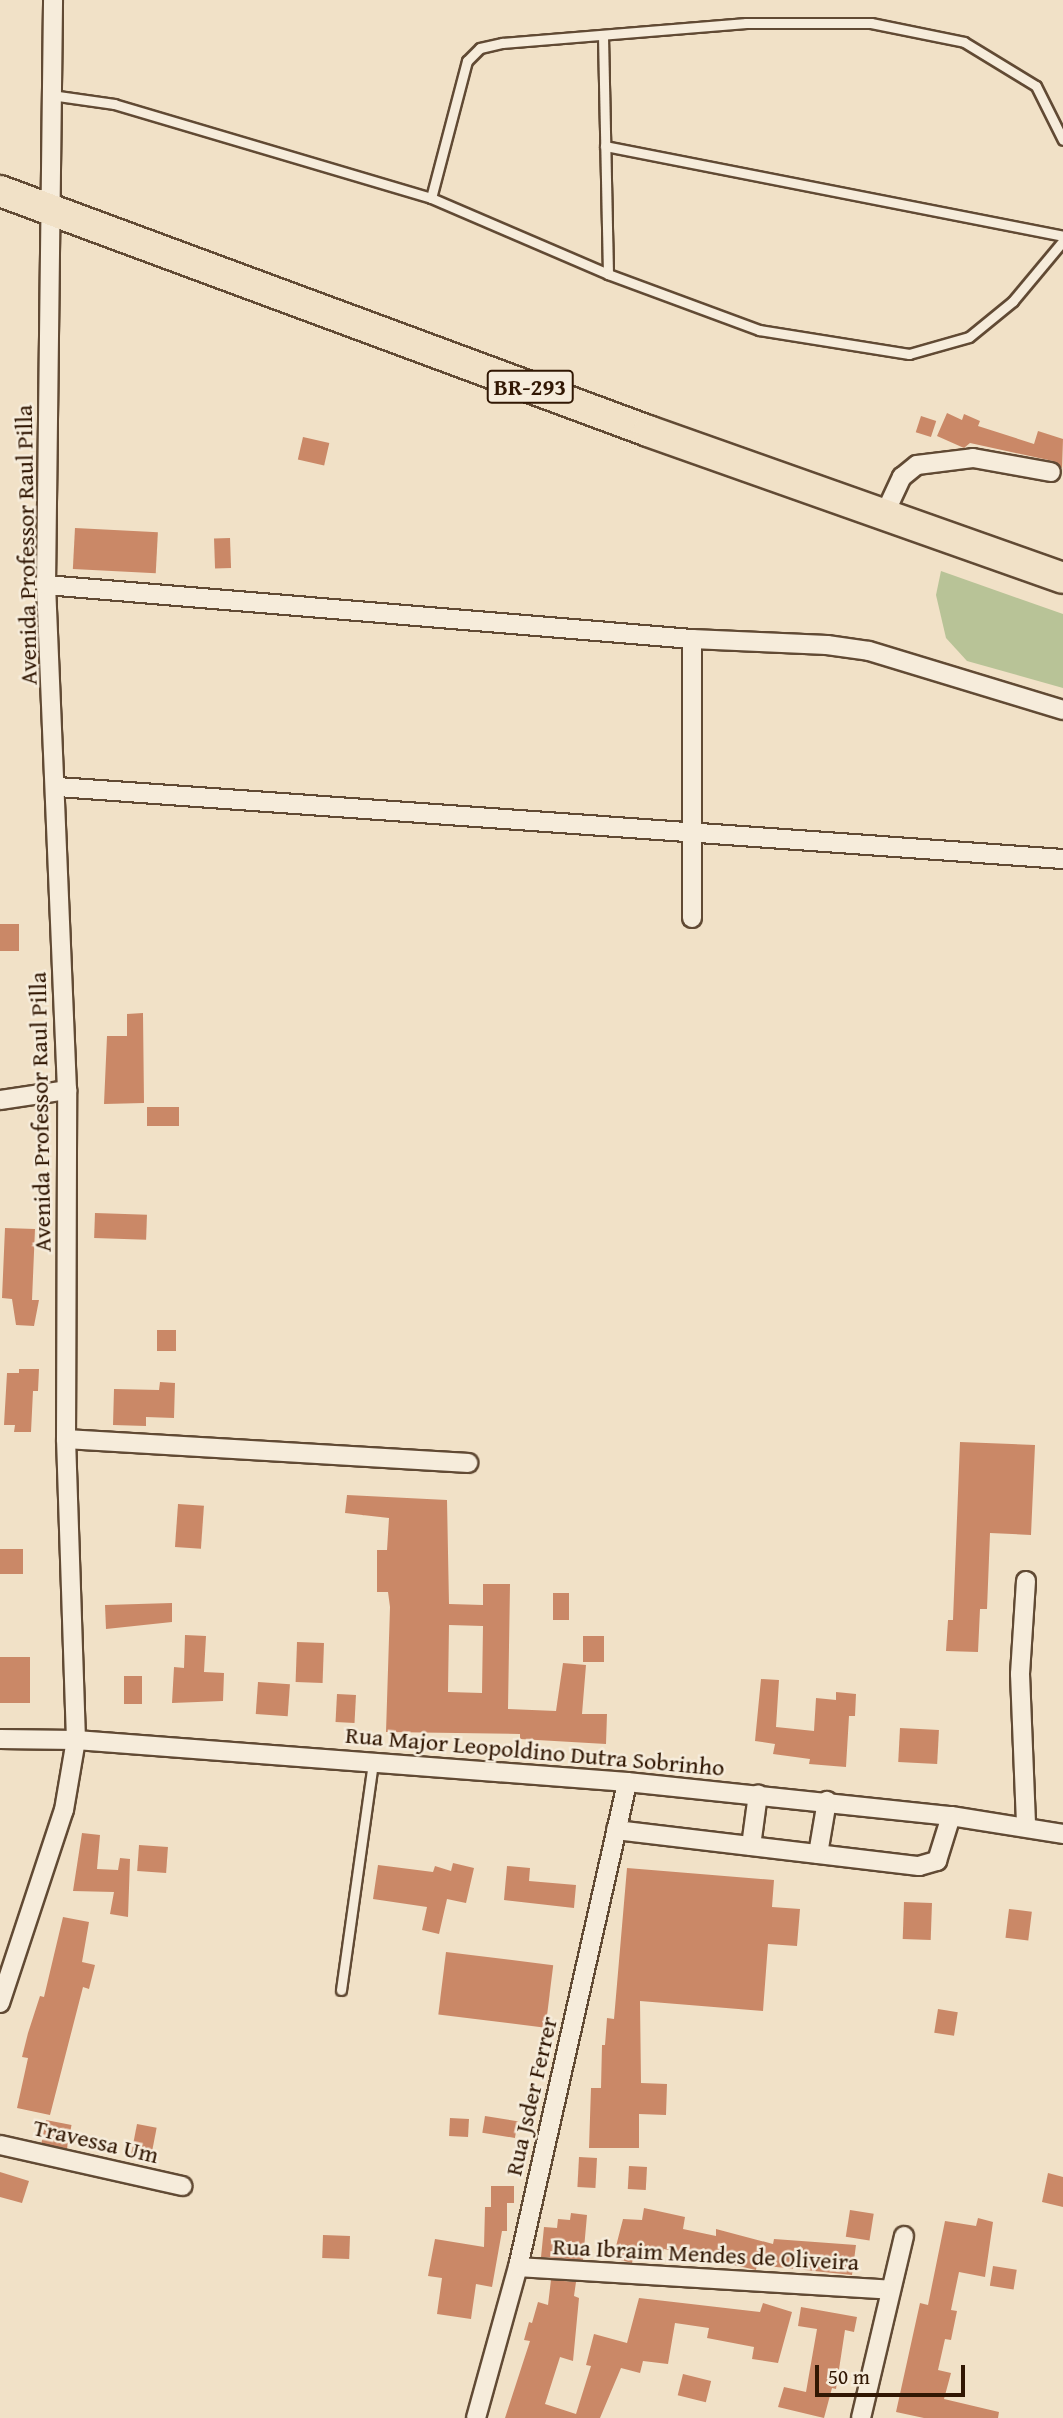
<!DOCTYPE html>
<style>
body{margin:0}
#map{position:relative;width:1063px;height:2418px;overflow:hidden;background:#f1e1c7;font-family:"Gentium Book Plus",serif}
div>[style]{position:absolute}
.green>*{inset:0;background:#b8c397}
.building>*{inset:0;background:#ca8867;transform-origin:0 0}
.roads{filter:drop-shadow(2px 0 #614a34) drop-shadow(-2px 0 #614a34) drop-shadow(0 2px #614a34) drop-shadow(0 -2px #614a34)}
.service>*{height:9px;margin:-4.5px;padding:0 4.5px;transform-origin:4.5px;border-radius:4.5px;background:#f6ecdb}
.minor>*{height:18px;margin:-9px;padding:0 9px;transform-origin:9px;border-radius:9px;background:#f6ecdb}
.trunk>*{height:30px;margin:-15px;padding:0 15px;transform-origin:15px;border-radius:15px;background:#f1e1c7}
span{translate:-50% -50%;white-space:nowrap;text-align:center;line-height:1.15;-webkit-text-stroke:5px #f6ecdb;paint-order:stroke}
.shield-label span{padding:2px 5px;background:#f6ecdb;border:2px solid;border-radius:5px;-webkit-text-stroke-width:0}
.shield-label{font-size:23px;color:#311703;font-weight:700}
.street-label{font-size:24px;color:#311703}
.scale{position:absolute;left:815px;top:2365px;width:150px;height:32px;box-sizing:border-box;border:4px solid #311703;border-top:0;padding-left:9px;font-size:21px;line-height:24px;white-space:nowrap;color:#311703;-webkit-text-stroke:5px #f6ecdb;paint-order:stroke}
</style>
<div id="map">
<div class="green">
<i style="clip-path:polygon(941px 571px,1063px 614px,1063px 688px,967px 661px,946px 638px,936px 595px)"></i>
</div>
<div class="building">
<i style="clip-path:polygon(947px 413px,962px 420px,964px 414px,980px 421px,978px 426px,1034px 444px,1038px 431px,1063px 439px,1062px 468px,1053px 461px,970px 443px,964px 448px,937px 436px)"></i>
<i style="left:921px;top:416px;width:16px;height:17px;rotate:18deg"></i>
<i style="left:303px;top:437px;width:27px;height:23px;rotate:13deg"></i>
<i style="left:75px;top:528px;width:83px;height:41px;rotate:3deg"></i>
<i style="left:230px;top:538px;width:30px;height:16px;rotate:88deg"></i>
<i style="left:0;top:924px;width:19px;height:27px"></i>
<i style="clip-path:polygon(143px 1013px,144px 1103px,104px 1104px,107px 1036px,127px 1036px,127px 1014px)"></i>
<i style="left:147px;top:1107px;width:32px;height:19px"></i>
<i style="left:95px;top:1213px;width:52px;height:25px;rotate:2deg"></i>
<i style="clip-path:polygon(5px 1228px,35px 1229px,32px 1300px,39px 1300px,34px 1326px,16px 1325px,12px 1299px,2px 1298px)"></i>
<i style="left:157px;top:1330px;width:19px;height:21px"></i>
<i style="clip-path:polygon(19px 1369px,39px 1369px,38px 1391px,33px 1391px,31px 1432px,14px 1432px,15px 1425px,4px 1425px,7px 1373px,19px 1373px)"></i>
<i style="clip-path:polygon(160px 1382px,175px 1383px,174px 1418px,146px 1417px,146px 1426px,113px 1425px,114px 1389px,159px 1390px)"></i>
<i style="clip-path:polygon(960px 1442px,1035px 1445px,1031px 1535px,990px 1533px,987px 1609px,980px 1609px,978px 1652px,946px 1651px,948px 1620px,953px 1620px)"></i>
<i style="clip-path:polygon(evenodd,347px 1495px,447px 1500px,449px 1604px,483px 1605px,483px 1584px,510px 1584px,508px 1709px,556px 1711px,563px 1663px,586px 1665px,582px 1714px,607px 1714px,606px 1744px,520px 1739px,520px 1734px,386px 1732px,390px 1607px,388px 1592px,377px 1592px,377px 1550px,387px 1550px,389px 1518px,345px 1513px,347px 1495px,449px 1625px,483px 1626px,482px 1693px,448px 1692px,449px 1625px)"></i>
<i style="left:178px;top:1504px;width:26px;height:43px;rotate:4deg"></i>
<i style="left:0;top:1549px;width:23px;height:25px"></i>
<i style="left:553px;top:1593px;width:16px;height:27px"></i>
<i style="clip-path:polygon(172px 1603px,172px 1622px,106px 1629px,105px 1605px)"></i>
<i style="clip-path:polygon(185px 1635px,206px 1636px,204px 1672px,224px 1673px,223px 1701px,172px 1703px,174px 1667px,184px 1668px)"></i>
<i style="left:583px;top:1636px;width:21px;height:26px"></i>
<i style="left:297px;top:1642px;width:27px;height:40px;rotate:2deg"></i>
<i style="left:0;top:1657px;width:30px;height:46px"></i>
<i style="left:124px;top:1676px;width:18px;height:28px"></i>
<i style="clip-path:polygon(761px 1679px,779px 1680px,776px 1727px,814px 1731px,816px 1698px,836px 1700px,836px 1692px,856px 1694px,855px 1716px,849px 1716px,846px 1767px,809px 1764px,810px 1759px,773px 1754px,775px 1744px,755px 1741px)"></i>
<i style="left:258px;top:1682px;width:32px;height:32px;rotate:4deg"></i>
<i style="left:337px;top:1694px;width:19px;height:28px;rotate:3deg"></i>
<i style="left:900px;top:1728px;width:39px;height:34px;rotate:3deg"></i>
<i style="clip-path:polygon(82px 1833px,100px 1835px,97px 1869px,118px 1870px,120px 1858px,130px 1859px,128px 1917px,110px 1914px,114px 1892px,73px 1891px)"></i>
<i style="left:139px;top:1845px;width:29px;height:26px;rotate:4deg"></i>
<i style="clip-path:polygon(453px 1863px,474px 1868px,466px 1903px,447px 1899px,439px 1934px,422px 1930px,427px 1907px,373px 1899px,378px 1865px,433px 1872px,435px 1866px,451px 1871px)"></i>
<i style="clip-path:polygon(507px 1866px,530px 1868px,529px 1881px,576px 1885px,574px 1908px,504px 1900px)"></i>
<i style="clip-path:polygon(627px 1868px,774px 1880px,772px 1907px,800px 1909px,797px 1946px,768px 1944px,763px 2011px,640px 2001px,641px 2083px,667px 2084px,666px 2115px,639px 2114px,639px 2148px,589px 2148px,591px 2088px,601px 2088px,602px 2045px,605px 2045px,607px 2018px,614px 2019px)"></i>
<i style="left:904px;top:1902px;width:28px;height:37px;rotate:2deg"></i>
<i style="left:1009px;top:1909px;width:23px;height:29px;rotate:7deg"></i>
<i style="clip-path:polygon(63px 1917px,89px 1922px,82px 1962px,95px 1965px,89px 1989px,83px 1987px,50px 2115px,17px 2108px,28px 2058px,22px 2057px,28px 2033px,40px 1996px,44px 1997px)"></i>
<i style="left:446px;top:1952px;width:108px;height:63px;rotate:7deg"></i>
<i style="left:938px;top:2009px;width:20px;height:24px;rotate:9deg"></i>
<i style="left:485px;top:2116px;width:33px;height:17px;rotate:9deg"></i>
<i style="left:450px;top:2118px;width:19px;height:18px;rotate:3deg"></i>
<i style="left:46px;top:2120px;width:26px;height:24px;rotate:11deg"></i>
<i style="left:137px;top:2124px;width:20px;height:33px;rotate:11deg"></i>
<i style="left:579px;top:2157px;width:18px;height:30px;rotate:3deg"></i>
<i style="left:629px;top:2166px;width:18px;height:23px;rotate:3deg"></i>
<i style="clip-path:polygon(0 2172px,29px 2181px,22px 2203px,0 2197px)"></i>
<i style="clip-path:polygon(1048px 2173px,1063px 2177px,1063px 2207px,1042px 2202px)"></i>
<i style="clip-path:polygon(491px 2186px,514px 2186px,514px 2203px,507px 2203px,507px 2231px,502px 2231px,492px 2287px,476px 2284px,471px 2319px,437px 2314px,442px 2278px,428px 2276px,435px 2239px,484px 2247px,485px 2207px,491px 2207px)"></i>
<i style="clip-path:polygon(644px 2208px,685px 2217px,683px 2229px,716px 2236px,716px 2229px,773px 2244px,774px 2239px,856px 2245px,852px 2275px,757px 2265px,756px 2270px,664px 2249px,661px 2260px,634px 2255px,632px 2263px,613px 2258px,623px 2219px,642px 2220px)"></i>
<i style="left:850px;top:2210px;width:24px;height:27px;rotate:9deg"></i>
<i style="clip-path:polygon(571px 2213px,587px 2215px,583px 2260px,541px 2257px,544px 2227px,557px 2228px,558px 2219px,570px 2220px)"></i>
<i style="clip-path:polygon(978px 2218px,993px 2222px,985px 2277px,959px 2272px,951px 2310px,957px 2311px,951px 2340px,945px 2339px,938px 2370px,951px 2373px,944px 2399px,999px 2412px,998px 2418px,924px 2418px,896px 2412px,920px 2303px,928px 2305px,945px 2221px,976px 2226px)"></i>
<i style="left:323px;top:2235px;width:27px;height:23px;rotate:2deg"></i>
<i style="left:993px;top:2266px;width:24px;height:20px;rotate:9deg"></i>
<i style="clip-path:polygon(551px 2280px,576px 2282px,574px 2296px,579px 2298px,573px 2361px,560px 2357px,545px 2404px,576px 2414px,591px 2366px,586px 2365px,594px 2334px,627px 2343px,639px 2298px,760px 2312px,763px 2303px,792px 2312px,778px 2363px,752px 2359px,754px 2347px,707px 2338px,709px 2328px,675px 2323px,668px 2364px,643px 2361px,640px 2373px,621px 2368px,600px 2418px,505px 2418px,530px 2341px,524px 2340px,529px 2322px,532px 2323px,538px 2302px,548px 2305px)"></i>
<i style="clip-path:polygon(801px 2307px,857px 2317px,854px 2332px,845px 2330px,836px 2389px,832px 2388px,824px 2418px,778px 2407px,784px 2387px,806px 2392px,817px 2329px,798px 2326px)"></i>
<i style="left:683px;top:2374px;width:29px;height:22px;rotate:14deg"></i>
</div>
<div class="roads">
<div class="service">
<i style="left:603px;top:36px;width:238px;rotate:88.8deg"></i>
<i style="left:51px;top:95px;width:64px;rotate:8.1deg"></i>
<i style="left:114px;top:104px;width:331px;rotate:16.5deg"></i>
<i style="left:431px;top:198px;width:193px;rotate:23.2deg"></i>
<i style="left:608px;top:274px;width:161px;rotate:20.3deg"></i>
<i style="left:759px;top:330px;width:152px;rotate:9.1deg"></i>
<i style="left:909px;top:354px;width:62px;rotate:-15.8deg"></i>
<i style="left:969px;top:337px;width:57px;rotate:-39.3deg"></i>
<i style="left:1013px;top:301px;width:78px;rotate:-50.2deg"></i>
<i style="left:605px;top:146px;width:467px;rotate:11.1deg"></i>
<i style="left:431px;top:198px;width:142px;rotate:-75.3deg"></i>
<i style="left:467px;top:61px;width:18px;rotate:-45deg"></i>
<i style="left:480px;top:48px;width:23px;rotate:-13deg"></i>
<i style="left:502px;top:43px;width:245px;rotate:-4.7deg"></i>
<i style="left:746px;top:23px;width:125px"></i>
<i style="left:871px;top:23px;width:95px;rotate:11.5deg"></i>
<i style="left:964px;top:42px;width:84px;rotate:31.4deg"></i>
<i style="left:1036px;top:86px;width:60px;rotate:63.4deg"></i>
<i style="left:341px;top:1990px;width:230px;rotate:-82deg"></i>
</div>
<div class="minor">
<i style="left:885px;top:513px;width:40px;rotate:-65deg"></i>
<i style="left:902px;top:477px;width:19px;rotate:-39deg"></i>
<i style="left:917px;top:465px;width:56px;rotate:-7.1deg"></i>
<i style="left:973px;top:458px;width:79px;rotate:10.2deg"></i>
<i style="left:46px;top:585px;width:648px;rotate:4.78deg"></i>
<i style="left:692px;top:639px;width:135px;rotate:2.5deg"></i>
<i style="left:827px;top:645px;width:42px;rotate:8.1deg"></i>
<i style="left:869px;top:651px;width:203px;rotate:16.9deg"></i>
<i style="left:692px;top:639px;width:279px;rotate:90deg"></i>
<i style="left:58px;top:787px;width:1008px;rotate:4.1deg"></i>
<i style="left:0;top:1100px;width:68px;rotate:-8.5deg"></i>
<i style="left:66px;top:1439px;width:403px;rotate:3.4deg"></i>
<i style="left:1026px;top:1581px;width:93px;rotate:93.7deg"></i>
<i style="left:1020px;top:1674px;width:152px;rotate:87.7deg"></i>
<i style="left:0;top:1739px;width:76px;rotate:0.8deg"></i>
<i style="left:76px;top:1740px;width:553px;rotate:4.36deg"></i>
<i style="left:627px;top:1782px;width:326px;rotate:6deg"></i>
<i style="left:951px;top:1816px;width:113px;rotate:9.1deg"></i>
<i style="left:616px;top:1830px;width:305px;rotate:6.8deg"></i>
<i style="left:919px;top:1866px;width:19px;rotate:-16deg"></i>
<i style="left:937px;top:1861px;width:47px;rotate:-72.7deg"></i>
<i style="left:751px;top:1846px;width:52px;rotate:-82.3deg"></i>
<i style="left:818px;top:1854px;width:54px;rotate:-80.4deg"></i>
<i style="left:0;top:2003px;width:203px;rotate:-71.7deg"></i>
<i style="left:64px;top:1810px;width:71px;rotate:-80.3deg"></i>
<i style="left:76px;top:1740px;width:301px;rotate:-91.9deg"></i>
<i style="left:66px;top:1439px;width:349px;rotate:-89.8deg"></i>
<i style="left:67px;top:1090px;width:505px;rotate:-92.38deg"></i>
<i style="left:46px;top:585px;width:585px;rotate:-89.31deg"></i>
<i style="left:0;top:2145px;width:187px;rotate:12.7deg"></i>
<i style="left:518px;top:2267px;width:373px;rotate:3.5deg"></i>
<i style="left:476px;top:2418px;width:157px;rotate:-74.5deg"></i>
<i style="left:518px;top:2267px;width:497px;rotate:-77.3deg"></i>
<i style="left:861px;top:2418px;width:187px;rotate:-76.7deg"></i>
</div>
<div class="trunk">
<i style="left:0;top:191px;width:691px;rotate:20.32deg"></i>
<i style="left:648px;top:431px;width:440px;rotate:19.5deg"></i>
</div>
</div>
<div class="shield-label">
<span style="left:530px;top:387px">BR-293</span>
</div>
<div class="street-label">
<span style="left:26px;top:545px;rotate:-91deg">Avenida Professor Raul Pilla</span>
<span style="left:40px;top:1112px;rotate:-91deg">Avenida Professor Raul Pilla</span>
<span style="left:535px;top:1751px;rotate:5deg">Rua Major Leopoldino Dutra Sobrinho</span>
<span style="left:531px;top:2096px;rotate:-77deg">Rua Jsder Ferrer</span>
<span style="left:96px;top:2141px;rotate:13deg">Travessa Um</span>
<span style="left:706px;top:2254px;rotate:3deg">Rua Ibraim Mendes de Oliveira</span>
</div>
<div class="scale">50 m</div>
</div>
